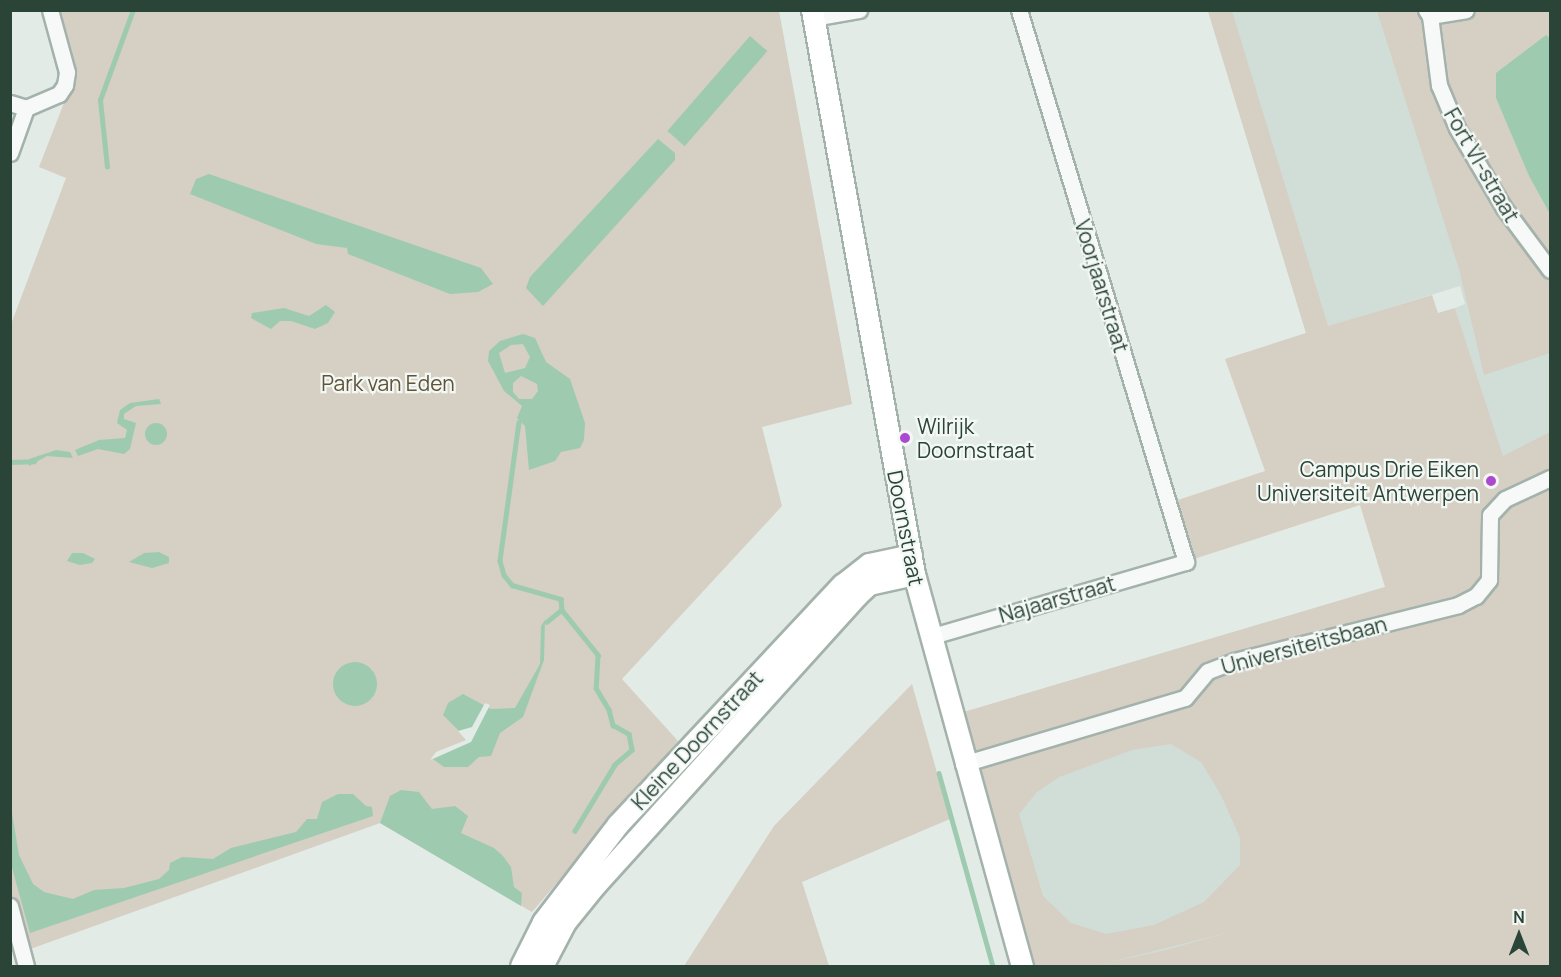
<!DOCTYPE html>
<style>
body{margin:0}
#map{position:relative;width:1561px;height:977px;overflow:hidden;background:#e3ebe7;font-family:Manrope,sans-serif}
div>[style]{position:absolute}
.built>*{inset:0;background:#d1ddd7}
.green>*{inset:0;background:#d5cfc4}
.water>*{inset:0;background:#9ecbb0;transform-origin:0 0}
.round{border-radius:50%}
.pier>*{inset:0;background:#e3ebe7}
.stream>*{height:4.5px;margin:-2.25px;padding:0 2.25px;transform-origin:2.25px;border-radius:2.25px;background:#9ecbb0}
.roads{filter:drop-shadow(2px 0 #a4b2ac) drop-shadow(-2px 0 #a4b2ac) drop-shadow(0 2px #a4b2ac) drop-shadow(0 -2px #a4b2ac)}
.street>*{height:15px;margin:-7.5px;padding:0 7.5px;transform-origin:7.5px;border-radius:7.5px;background:#f6f9f8}
.secondary>*{height:21px;margin:-10.5px;padding:0 10.5px;transform-origin:10.5px;border-radius:10.5px;background:#fff}
.dots>*{width:16px;height:16px;translate:-50% -50%;box-sizing:border-box;border:3px solid #f3f8f5;border-radius:50%}
span{translate:-50% -50%;white-space:nowrap;text-align:center;line-height:1.15;-webkit-text-stroke:4.5px #f3f8f5;paint-order:stroke}
.street-label{font-size:21px;color:#2b4438}
.park-label{font-size:21px;color:#605338}
.poi-label{font-size:21px;color:#2b4438}
.left{translate:0 -50%;text-align:left}
.right{translate:-100% -50%;text-align:right}
.frame{position:absolute;inset:0;border:12px solid #2b4438;pointer-events:none}
.north{position:absolute;left:1489px;top:905px;width:60px;height:60px;-webkit-text-stroke:4px #f3f8f5;paint-order:stroke;rotate:0deg;font-size:16px;font-weight:700;line-height:24px;text-align:center;color:#2b4438}
.north::after{content:'';display:block;margin:auto;width:21px;height:27px;background:#2b4438;clip-path:polygon(50% 0,100% 100%,50% 72%,0 100%)}
</style>
<div id="map">
<div class="built">
<i style="clip-path:polygon(1208px 11px,1550px 11px,1550px 966px,1035px 966px,964px 712px,1385px 587px,1503px 457px,1455px 308px,1465px 304px,1460px 286px,1306px 333px)"></i>
</div>
<div class="green">
<i style="clip-path:polygon(61px 11px,779px 11px,852px 404px,762px 427px,782px 506px,622px 679px,678px 741px,532px 912px,380px 823px,22px 952px,10px 904px,10px 327px,66px 178px,39px 167px,76px 72px)"></i>
<i style="clip-path:polygon(evenodd,1208px 11px,1232px 11px,1328px 326px,1432px 295px,1438px 313px,1455px 308px,1503px 456px,1550px 432px,1550px 966px,1035px 966px,964px 712px,1385px 587px,1360px 505px,1194px 559px,1178px 500px,1265px 471px,1225px 359px,1306px 333px,1208px 11px,1171px 744px,1201px 762px,1221px 795px,1240px 838px,1240px 865px,1204px 902px,1154px 925px,1106px 934px,1071px 923px,1043px 896px,1019px 814px,1037px 792px,1059px 777px,1132px 750px,1171px 744px,1208px 11px,1234px 931px,1166px 950px,1098px 965px,1234px 931px)"></i>
<i style="clip-path:polygon(1377px 11px,1550px 11px,1550px 38px,1546px 36px,1496px 98px,1529px 176px,1550px 214px,1550px 353px,1484px 375px,1459px 269px)"></i>
<i style="clip-path:polygon(912px 684px,950px 819px,802px 882px,829px 966px,684px 966px,774px 826px)"></i>
</div>
<div class="water">
<i style="clip-path:polygon(1546px 35px,1550px 38px,1550px 214px,1529px 176px,1496px 98px,1496px 73px)"></i>
<i style="left:750px;top:36px;width:23px;height:126px;rotate:41deg"></i>
<i style="clip-path:polygon(658px 139px,675px 153px,675px 160px,543px 306px,526px 288px,530px 277px)"></i>
<i style="clip-path:polygon(209px 174px,481px 268px,493px 284px,478px 292px,450px 294px,348px 254px,347px 248px,316px 244px,190px 194px,196px 179px)"></i>
<i style="clip-path:polygon(326px 305px,335px 312px,328px 323px,315px 329px,291px 321px,280px 321px,271px 329px,251px 318px,252px 313px,284px 308px,309px 316px)"></i>
<i style="clip-path:polygon(evenodd,523px 334px,535px 338px,546px 362px,570px 379px,585px 423px,584px 440px,580px 448px,561px 452px,555px 461px,529px 470px,525px 426px,517px 418px,522px 406px,504px 391px,488px 361px,489px 351px,500px 341px,523px 334px,523px 344px,530px 357px,525px 368px,505px 373px,499px 353px,511px 345px,523px 344px,523px 334px,521px 376px,537px 384px,538px 391px,532px 399px,519px 399px,513px 392px,513px 383px,521px 376px)"></i>
<i style="clip-path:polygon(159px 399px,161px 404px,136px 406px,124px 414px,124px 419px,136px 423px,130px 449px,124px 454px,98px 449px,78px 456px,75px 450px,99px 440px,125px 438px,127px 430px,117px 423px,120px 410px,130px 403px)"></i>
<i class="round" style="left:145px;top:423px;width:22px;height:22px"></i>
<i style="clip-path:polygon(56px 450px,70px 452px,73px 458px,47px 456px,29px 466px,29px 459px)"></i>
<i style="clip-path:polygon(159px 552px,169px 557px,169px 563px,152px 568px,129px 562px,144px 553px)"></i>
<i style="clip-path:polygon(72px 553px,83px 553px,95px 559px,92px 563px,80px 565px,67px 561px)"></i>
<i style="clip-path:polygon(545px 620px,544px 660px,523px 717px,500px 733px,491px 756px,479px 757px,468px 767px,444px 767px,433px 759px,470px 742px,443px 715px,448px 703px,463px 694px,491px 709px,515px 708px,540px 664px,541px 626px)"></i>
<i class="round" style="left:333px;top:662px;width:44px;height:44px"></i>
<i style="clip-path:polygon(401px 790px,419px 792px,432px 809px,455px 806px,468px 816px,461px 833px,494px 848px,503px 856px,511px 867px,514px 887px,522px 893px,521px 906px,380px 823px,390px 796px)"></i>
<i style="clip-path:polygon(338px 794px,353px 794px,366px 806px,372px 807px,373px 816px,30px 933px,11px 864px,11px 807px,19px 855px,33px 884px,44px 892px,73px 899px,94px 890px,124px 888px,159px 879px,169px 870px,170px 863px,182px 857px,213px 859px,231px 848px,296px 832px,307px 819px,317px 819px,322px 802px)"></i>
</div>
<div class="pier">
<i style="clip-path:polygon(485px 703px,490px 705px,471px 742px,430px 760px,436px 752px,466px 740px,458px 731px,472px 727px)"></i>
</div>
<div class="stream">
<i style="left:107px;top:167px;width:67px;rotate:-96deg"></i>
<i style="left:100px;top:100px;width:96px;rotate:-69.9deg"></i>
<i style="left:519px;top:422px;width:140px;rotate:97.8deg"></i>
<i style="left:500px;top:561px;width:15px;rotate:74deg"></i>
<i style="left:504px;top:575px;width:13px;rotate:51deg"></i>
<i style="left:512px;top:585px;width:51px;rotate:15.9deg"></i>
<i style="left:561px;top:599px;width:11px;rotate:85deg"></i>
<i style="left:562px;top:610px;width:19px;rotate:141deg"></i>
<i style="left:10px;top:462px;width:24px;rotate:-2deg"></i>
<i style="left:562px;top:610px;width:58px;rotate:51.3deg"></i>
<i style="left:598px;top:655px;width:33px;rotate:93deg"></i>
<i style="left:596px;top:688px;width:26px;rotate:59deg"></i>
<i style="left:609px;top:710px;width:16px;rotate:75deg"></i>
<i style="left:613px;top:725px;width:18px;rotate:29deg"></i>
<i style="left:629px;top:734px;width:16px;rotate:79deg"></i>
<i style="left:632px;top:750px;width:23px;rotate:139deg"></i>
<i style="left:615px;top:765px;width:77px;rotate:121.2deg"></i>
<i style="left:939px;top:773px;width:200px;rotate:74.4deg"></i>
</div>
<div class="roads">
<div class="street">
<i style="left:1426px;top:10px;width:7px;rotate:56deg"></i>
<i style="left:1430px;top:16px;width:70px;rotate:82.6deg"></i>
<i style="left:1439px;top:85px;width:47px;rotate:67.3deg"></i>
<i style="left:1457px;top:128px;width:93px;rotate:59.6deg"></i>
<i style="left:1504px;top:208px;width:77px;rotate:53.4deg"></i>
<i style="left:1430px;top:16px;width:36px;rotate:-9deg"></i>
<i style="left:813px;top:18px;width:47px;rotate:-9.9deg"></i>
<i style="left:10px;top:103px;width:17px;rotate:17deg"></i>
<i style="left:26px;top:108px;width:36px;rotate:-23deg"></i>
<i style="left:59px;top:94px;width:11px;rotate:-56deg"></i>
<i style="left:65px;top:85px;width:13px;rotate:-81deg"></i>
<i style="left:67px;top:72px;width:64px;rotate:-105.3deg"></i>
<i style="left:10px;top:153px;width:48px;rotate:-70.4deg"></i>
<i style="left:929px;top:637px;width:268px;rotate:-16.3deg"></i>
<i style="left:1186px;top:562px;width:577px;rotate:-106.83deg"></i>
<i style="left:963px;top:764px;width:232px;rotate:-16.6deg"></i>
<i style="left:1185px;top:698px;width:35px;rotate:-50deg"></i>
<i style="left:1208px;top:671px;width:28px;rotate:-21deg"></i>
<i style="left:1234px;top:661px;width:231px;rotate:-14deg"></i>
<i style="left:1458px;top:605px;width:20px;rotate:-27deg"></i>
<i style="left:1476px;top:596px;width:21px;rotate:-51deg"></i>
<i style="left:1489px;top:580px;width:65px;rotate:-89.1deg"></i>
<i style="left:1490px;top:515px;width:22px;rotate:-47deg"></i>
<i style="left:1505px;top:499px;width:50px;rotate:-25deg"></i>
<i style="left:10px;top:906px;width:62px;rotate:75.1deg"></i>
</div>
<div class="secondary">
<i style="left:812px;top:10px;width:573px;rotate:79.75deg"></i>
<i style="left:914px;top:574px;width:407px;rotate:74.6deg"></i>
<i style="left:521px;top:966px;width:49px;rotate:-63.4deg"></i>
<i style="left:543px;top:922px;width:123px;rotate:-52.6deg"></i>
<i style="left:618px;top:824px;width:328px;rotate:-46.9deg"></i>
<i style="left:842px;top:585px;width:34px;rotate:-38deg"></i>
<i style="left:869px;top:564px;width:43px;rotate:-12.1deg"></i>
<i style="left:542px;top:966px;width:50px;rotate:-62.4deg"></i>
<i style="left:565px;top:922px;width:48px;rotate:-51deg"></i>
<i style="left:595px;top:885px;width:391px;rotate:-47.9deg"></i>
<i style="left:857px;top:595px;width:16px;rotate:-43deg"></i>
<i style="left:869px;top:584px;width:46px;rotate:-12.5deg"></i>
</div>
</div>
<div class="dots">
<i style="left:905px;top:438px;background:#ac49d0"></i>
<i style="left:1491px;top:481px;background:#ac49d0"></i>
</div>
<div class="street-label">
<span style="left:1482px;top:165px;rotate:60deg">Fort VI-straat</span>
<span style="left:1102px;top:286px;rotate:73deg">Voorjaarstraat</span>
<span style="left:906px;top:528px;rotate:79deg">Doornstraat</span>
<span style="left:1057px;top:599px;rotate:-16deg">Najaarstraat</span>
<span style="left:1304px;top:645px;rotate:-15deg">Universiteitsbaan</span>
<span style="left:697px;top:740px;rotate:-47deg">Kleine Doornstraat</span>
</div>
<div class="park-label">
<span style="left:388px;top:383px">Park van Eden</span>
</div>
<div class="poi-label">
<span class="left" style="left:917px;top:438px">Wilrijk<br>Doornstraat</span>
<span class="right" style="left:1479px;top:481px">Campus Drie Eiken<br>Universiteit Antwerpen</span>
</div>
<div class="frame"></div>
<div class="north">N</div>
</div>
